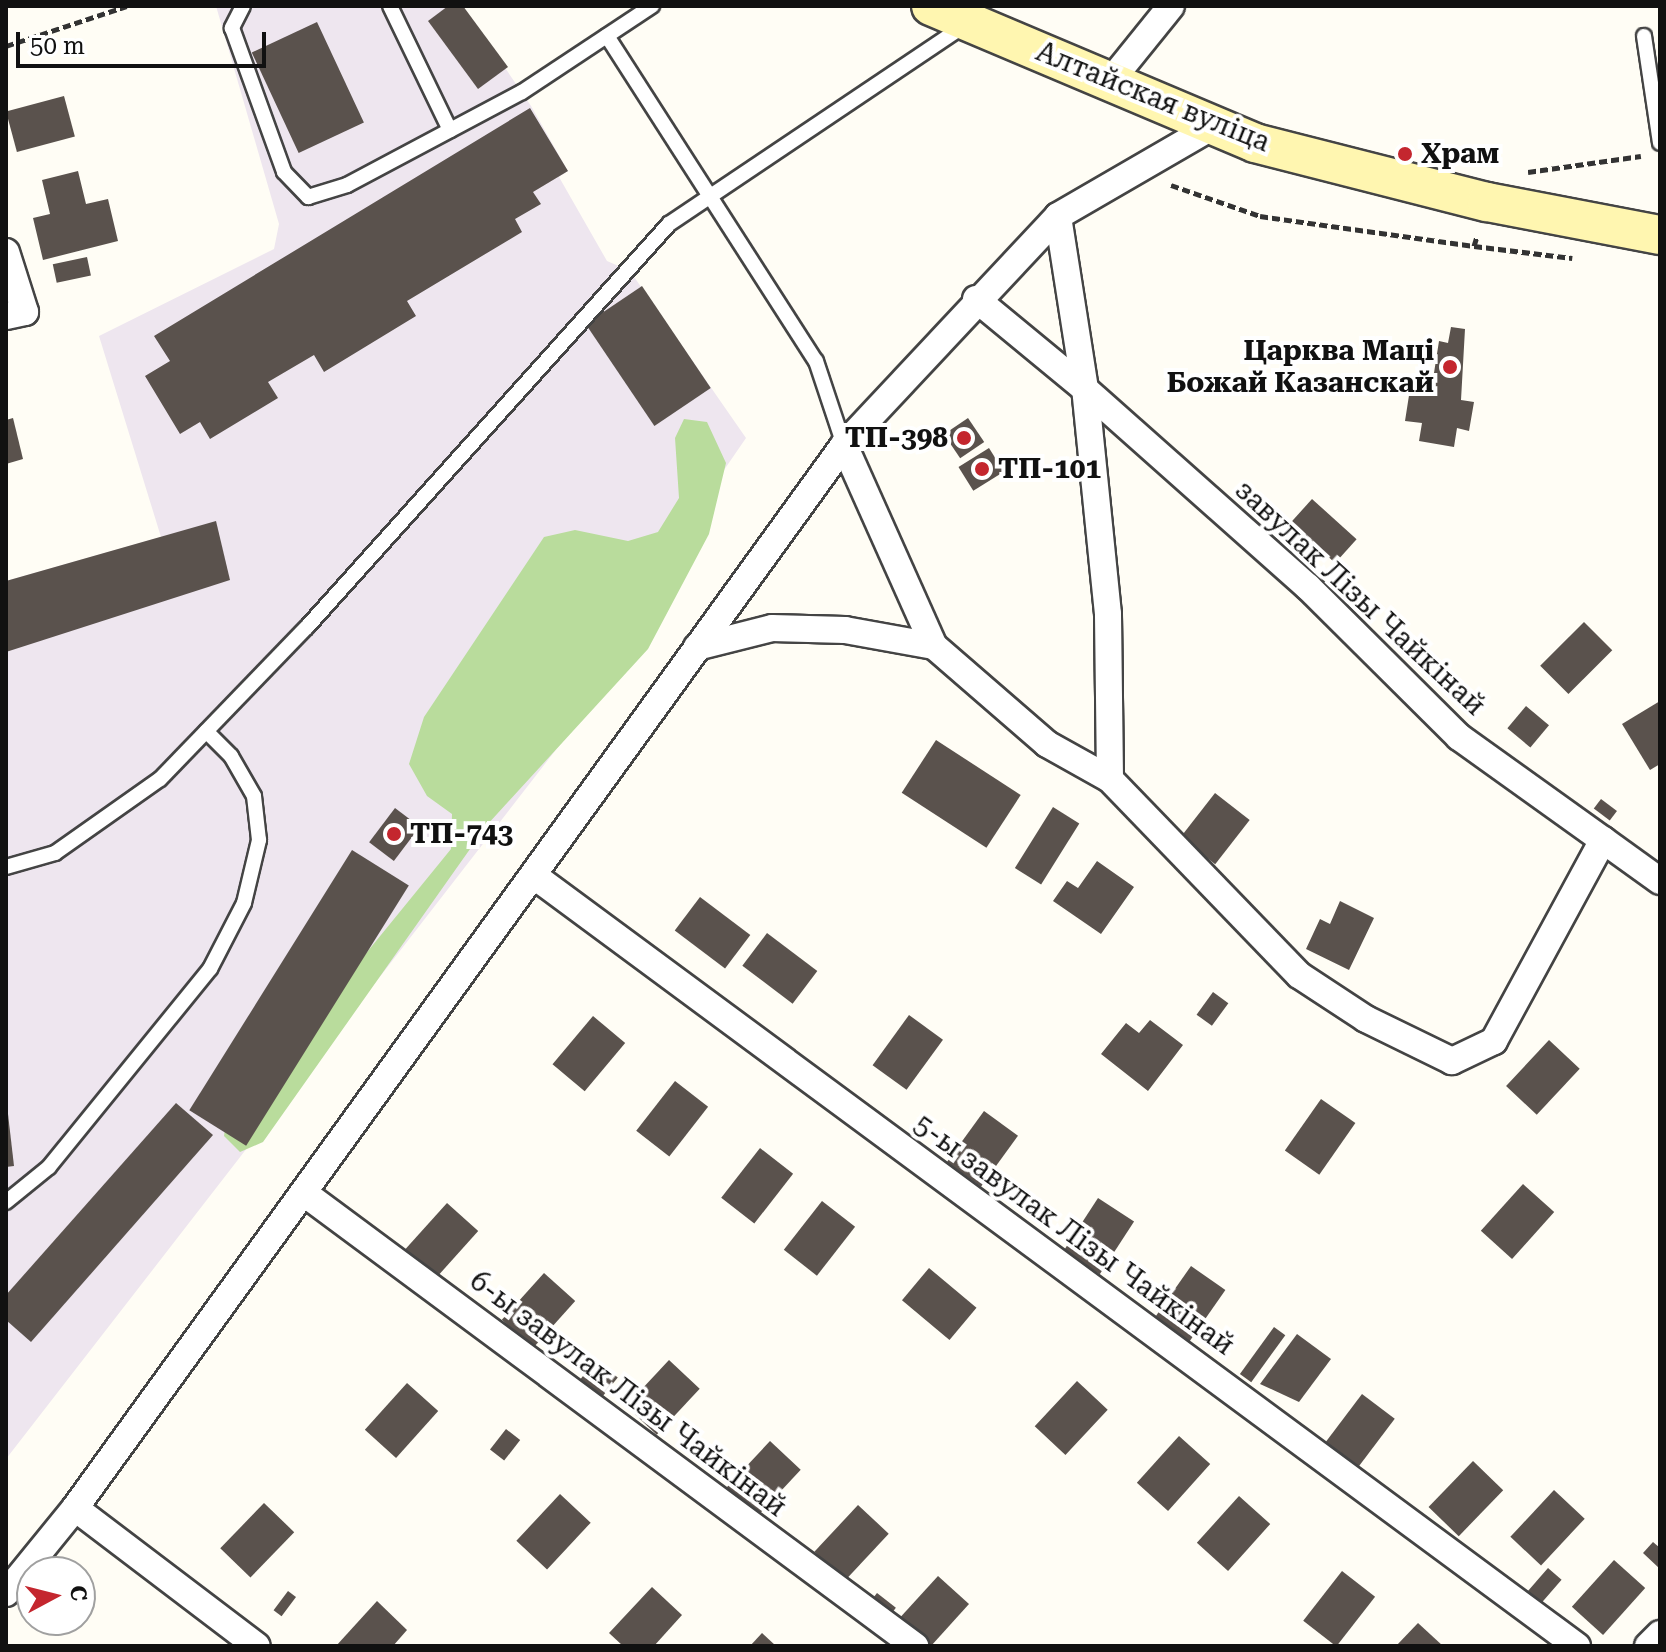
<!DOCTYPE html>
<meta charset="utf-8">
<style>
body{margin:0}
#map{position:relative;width:1666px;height:1652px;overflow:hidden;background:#fffdf5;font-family:"Roboto Serif",serif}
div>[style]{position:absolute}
.industrial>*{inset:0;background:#eee6ef}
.forest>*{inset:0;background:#b9dc9c}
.building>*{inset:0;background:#5a524d;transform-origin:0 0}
.path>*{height:5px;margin-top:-2.5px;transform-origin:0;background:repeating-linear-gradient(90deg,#333 0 8px,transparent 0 12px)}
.roads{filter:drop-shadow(2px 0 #444) drop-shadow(-2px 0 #444) drop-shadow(0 2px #444) drop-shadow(0 -2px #444)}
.lane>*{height:14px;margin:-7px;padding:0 7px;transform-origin:7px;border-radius:7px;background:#fff}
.street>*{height:26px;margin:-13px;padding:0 13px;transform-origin:13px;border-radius:13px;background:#fff}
.secondary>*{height:38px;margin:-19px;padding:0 19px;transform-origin:19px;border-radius:19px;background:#fff6b0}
.dots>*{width:22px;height:22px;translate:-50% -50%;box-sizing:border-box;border:4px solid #fff;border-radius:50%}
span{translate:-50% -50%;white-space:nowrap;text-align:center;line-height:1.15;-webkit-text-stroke:8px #fff;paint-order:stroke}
.street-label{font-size:28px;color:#111}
.poi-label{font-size:28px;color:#111;font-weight:700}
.left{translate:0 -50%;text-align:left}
.right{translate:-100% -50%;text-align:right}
.frame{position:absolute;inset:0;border:8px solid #111;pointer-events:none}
.north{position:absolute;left:16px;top:1556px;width:80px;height:80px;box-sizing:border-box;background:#fff;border:2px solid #a0a0a0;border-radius:50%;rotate:83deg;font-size:22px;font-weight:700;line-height:32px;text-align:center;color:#111}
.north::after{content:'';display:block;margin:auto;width:28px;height:36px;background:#c4262e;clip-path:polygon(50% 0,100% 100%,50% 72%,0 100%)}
.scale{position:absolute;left:16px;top:32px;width:250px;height:36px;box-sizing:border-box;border:4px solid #111;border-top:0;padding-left:10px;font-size:24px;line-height:28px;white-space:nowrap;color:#111;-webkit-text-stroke:6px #fff;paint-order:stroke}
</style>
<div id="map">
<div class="industrial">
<i style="clip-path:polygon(216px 6px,463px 6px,531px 106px,568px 171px,559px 177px,607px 261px,630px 271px,746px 438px,603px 646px,610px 680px,6px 1459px,6px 581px,161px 537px,99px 336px,274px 249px,279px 224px)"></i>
</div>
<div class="forest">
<i style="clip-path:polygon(684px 419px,707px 422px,726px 463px,709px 534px,648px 649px,487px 825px,263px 1142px,240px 1152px,224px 1136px,228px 1108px,264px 1057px,315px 1016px,451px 849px,452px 814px,427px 796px,409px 764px,424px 717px,544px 537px,575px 530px,628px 541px,658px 532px,679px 498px,675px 438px)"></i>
</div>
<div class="building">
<i style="clip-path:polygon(448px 6px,463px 6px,508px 67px,478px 89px,428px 21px)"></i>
<i style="left:317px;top:22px;width:111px;height:72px;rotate:65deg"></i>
<i style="left:64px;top:96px;width:42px;height:60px;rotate:75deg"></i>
<i style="clip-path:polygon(530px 108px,568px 171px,533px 192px,541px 204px,515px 219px,522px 232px,407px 301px,416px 316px,324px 372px,314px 355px,268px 382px,278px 398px,210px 439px,200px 422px,180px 434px,145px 376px,170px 361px,154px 336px)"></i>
<i style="clip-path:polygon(78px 171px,86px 204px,108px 199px,118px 241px,43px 260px,33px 218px,50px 214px,42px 180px)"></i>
<i style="left:87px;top:257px;width:19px;height:35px;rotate:78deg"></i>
<i style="left:642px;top:286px;width:123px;height:68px;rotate:56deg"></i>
<i style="clip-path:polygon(1451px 327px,1465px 329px,1461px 400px,1474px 402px,1469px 431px,1457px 428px,1454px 447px,1419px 441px,1422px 423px,1405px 421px,1410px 389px,1431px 392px,1439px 341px,1448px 343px)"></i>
<i style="clip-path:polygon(13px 418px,23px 459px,6px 464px,6px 420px)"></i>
<i style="left:968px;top:418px;width:29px;height:29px;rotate:56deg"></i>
<i style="left:989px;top:448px;width:28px;height:36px;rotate:58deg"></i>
<i style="left:1312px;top:499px;width:60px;height:32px;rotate:42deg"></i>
<i style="clip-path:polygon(216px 521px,230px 580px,6px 652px,6px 581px)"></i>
<i style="left:1584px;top:622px;width:40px;height:62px;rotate:45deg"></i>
<i style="clip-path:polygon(1660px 701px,1660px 764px,1650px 770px,1622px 724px)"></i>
<i style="left:1526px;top:706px;width:30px;height:29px;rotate:40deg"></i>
<i style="left:936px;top:740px;width:101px;height:63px;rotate:33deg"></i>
<i style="left:1215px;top:793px;width:44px;height:56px;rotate:38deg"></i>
<i style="left:1601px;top:799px;width:20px;height:12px;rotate:37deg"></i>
<i style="left:1053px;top:807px;width:31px;height:72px;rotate:32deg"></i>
<i style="left:395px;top:808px;width:31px;height:43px;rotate:37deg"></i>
<i style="left:352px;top:850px;width:67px;height:307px;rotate:32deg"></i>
<i style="clip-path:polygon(1097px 861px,1134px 887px,1101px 934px,1053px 901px,1067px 881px,1078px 888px)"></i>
<i style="left:700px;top:897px;width:63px;height:42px;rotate:37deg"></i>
<i style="clip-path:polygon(1340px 901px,1374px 918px,1349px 970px,1306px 949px,1320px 919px,1330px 924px)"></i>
<i style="left:767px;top:933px;width:63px;height:41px;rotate:37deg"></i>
<i style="left:1213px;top:992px;width:19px;height:28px;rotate:36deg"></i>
<i style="left:909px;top:1015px;width:42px;height:62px;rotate:36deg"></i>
<i style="left:593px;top:1016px;width:42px;height:63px;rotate:40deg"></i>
<i style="clip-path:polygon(1150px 1020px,1183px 1045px,1148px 1091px,1101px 1054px,1126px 1023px,1139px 1033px)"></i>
<i style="left:1549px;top:1040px;width:42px;height:63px;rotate:43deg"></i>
<i style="left:675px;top:1081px;width:42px;height:63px;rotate:38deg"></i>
<i style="left:1321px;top:1099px;width:42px;height:63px;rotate:35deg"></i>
<i style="clip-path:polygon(176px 1103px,213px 1135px,31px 1342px,6px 1320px,6px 1295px)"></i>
<i style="left:984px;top:1111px;width:42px;height:63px;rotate:36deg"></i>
<i style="clip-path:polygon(8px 1114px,14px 1166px,6px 1167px,6px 1115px)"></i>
<i style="left:760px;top:1148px;width:42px;height:63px;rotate:38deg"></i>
<i style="left:1523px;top:1184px;width:42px;height:63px;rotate:42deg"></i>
<i style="left:1098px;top:1198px;width:43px;height:63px;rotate:33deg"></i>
<i style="left:822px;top:1201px;width:42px;height:62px;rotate:38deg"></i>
<i style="left:447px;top:1203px;width:42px;height:63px;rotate:42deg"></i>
<i style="left:1191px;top:1266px;width:42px;height:63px;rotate:35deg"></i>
<i style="left:929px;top:1268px;width:62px;height:42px;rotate:40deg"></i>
<i style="left:544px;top:1273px;width:42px;height:63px;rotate:42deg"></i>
<i style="left:1274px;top:1327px;width:14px;height:58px;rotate:36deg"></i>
<i style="clip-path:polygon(1297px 1334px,1331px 1359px,1299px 1402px,1260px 1384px)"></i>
<i style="left:596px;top:1360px;width:28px;height:30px;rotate:39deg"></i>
<i style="left:669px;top:1360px;width:42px;height:63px;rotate:43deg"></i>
<i style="left:1077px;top:1381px;width:42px;height:62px;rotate:43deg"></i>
<i style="left:407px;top:1383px;width:42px;height:63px;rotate:42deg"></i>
<i style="left:1362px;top:1394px;width:41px;height:64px;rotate:37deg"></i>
<i style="left:506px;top:1429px;width:18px;height:26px;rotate:38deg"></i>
<i style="left:1179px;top:1436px;width:42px;height:63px;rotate:42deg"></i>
<i style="left:770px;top:1441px;width:42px;height:64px;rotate:43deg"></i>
<i style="left:1473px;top:1461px;width:42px;height:64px;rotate:44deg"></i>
<i style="left:1554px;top:1490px;width:42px;height:64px;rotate:43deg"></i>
<i style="left:560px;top:1494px;width:42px;height:64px;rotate:43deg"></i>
<i style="left:1239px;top:1496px;width:42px;height:63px;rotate:42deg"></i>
<i style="left:264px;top:1503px;width:42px;height:63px;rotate:44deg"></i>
<i style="left:858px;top:1505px;width:42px;height:64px;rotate:43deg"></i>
<i style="clip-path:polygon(1653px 1542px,1660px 1548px,1660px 1569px,1643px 1553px)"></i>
<i style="left:1614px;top:1560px;width:42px;height:63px;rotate:42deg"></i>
<i style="left:1548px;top:1568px;width:18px;height:37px;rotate:41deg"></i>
<i style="left:1342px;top:1571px;width:42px;height:63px;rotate:38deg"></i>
<i style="clip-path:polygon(938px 1576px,969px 1604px,931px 1646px,922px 1646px,896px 1622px)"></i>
<i style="clip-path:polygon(652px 1587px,682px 1615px,654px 1646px,623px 1646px,609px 1633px)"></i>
<i style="left:288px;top:1591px;width:10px;height:24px;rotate:37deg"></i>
<i style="left:877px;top:1593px;width:24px;height:23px;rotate:38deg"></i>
<i style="clip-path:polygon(377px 1601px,407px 1630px,393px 1646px,336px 1646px)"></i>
<i style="clip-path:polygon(1418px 1623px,1443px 1646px,1396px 1646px)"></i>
<i style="clip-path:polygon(762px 1633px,776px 1646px,750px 1646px)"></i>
</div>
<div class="path">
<i style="left:6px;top:46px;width:127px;rotate:-18.3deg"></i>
<i style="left:1528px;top:172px;width:114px;rotate:-8.1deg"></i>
<i style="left:1171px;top:185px;width:94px;rotate:19.2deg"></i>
<i style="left:1260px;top:216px;width:216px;rotate:8deg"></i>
<i style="left:1474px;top:246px;width:10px;rotate:-73deg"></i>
<i style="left:1474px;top:246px;width:99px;rotate:7deg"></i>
</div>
<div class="roads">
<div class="lane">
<i style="left:243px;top:6px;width:25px;rotate:117deg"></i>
<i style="left:232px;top:28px;width:153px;rotate:70.1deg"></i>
<i style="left:284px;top:172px;width:35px;rotate:46deg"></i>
<i style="left:308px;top:197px;width:41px;rotate:-17.1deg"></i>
<i style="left:347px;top:185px;width:198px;rotate:-28deg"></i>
<i style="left:522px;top:92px;width:156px;rotate:-33.5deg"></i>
<i style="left:390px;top:6px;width:138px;rotate:64.2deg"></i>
<i style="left:607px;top:36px;width:386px;rotate:57.3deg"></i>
<i style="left:816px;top:361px;width:89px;rotate:71.6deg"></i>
<i style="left:1644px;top:36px;width:108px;rotate:81.5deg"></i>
<i style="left:6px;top:867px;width:51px;rotate:-15.9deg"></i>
<i style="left:55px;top:853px;width:128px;rotate:-35.2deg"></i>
<i style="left:160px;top:779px;width:211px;rotate:-46deg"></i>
<i style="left:307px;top:627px;width:542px;rotate:-48.07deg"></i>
<i style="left:669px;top:224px;width:357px;rotate:-33.9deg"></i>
<i style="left:6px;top:1202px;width:55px;rotate:-39.1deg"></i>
<i style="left:49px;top:1167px;width:255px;rotate:-50.9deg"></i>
<i style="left:210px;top:969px;width:74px;rotate:-62.7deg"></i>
<i style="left:244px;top:903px;width:65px;rotate:-76.6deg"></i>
<i style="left:259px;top:840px;width:44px;rotate:-96.5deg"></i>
<i style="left:254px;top:796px;width:46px;rotate:-119.9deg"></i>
<i style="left:231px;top:756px;width:35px;rotate:-135deg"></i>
</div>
<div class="street">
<i style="left:1113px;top:78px;width:92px;rotate:-51.1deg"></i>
<i style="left:6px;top:252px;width:63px;rotate:72.4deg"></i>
<i style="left:25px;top:312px;width:19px;rotate:168deg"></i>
<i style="left:976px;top:299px;width:141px;rotate:39.5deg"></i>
<i style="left:1085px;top:389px;width:175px;rotate:-98.9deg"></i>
<i style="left:844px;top:445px;width:220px;rotate:65.9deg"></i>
<i style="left:934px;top:646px;width:150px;rotate:40.9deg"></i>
<i style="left:1047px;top:744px;width:72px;rotate:29.1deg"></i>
<i style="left:697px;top:647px;width:77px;rotate:-14.2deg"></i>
<i style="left:772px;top:628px;width:73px;rotate:1.6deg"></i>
<i style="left:845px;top:630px;width:90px;rotate:10.2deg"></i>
<i style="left:1603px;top:840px;width:229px;rotate:118.5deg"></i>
<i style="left:1494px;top:1041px;width:47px;rotate:154.5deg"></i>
<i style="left:1452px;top:1061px;width:96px;rotate:-154deg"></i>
<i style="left:1366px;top:1019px;width:80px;rotate:-146.7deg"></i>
<i style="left:1299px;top:975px;width:272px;rotate:-134deg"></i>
<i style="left:1110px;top:779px;width:165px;rotate:-90.7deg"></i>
<i style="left:1108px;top:614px;width:226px;rotate:-95.8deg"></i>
<i style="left:1085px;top:389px;width:298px;rotate:41.6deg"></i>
<i style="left:1308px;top:587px;width:213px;rotate:44.8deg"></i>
<i style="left:1459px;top:737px;width:177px;rotate:35.6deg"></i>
<i style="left:1603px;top:840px;width:70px;rotate:35.7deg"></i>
<i style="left:533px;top:875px;width:1298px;rotate:36.45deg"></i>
<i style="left:304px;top:1193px;width:761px;rotate:36.55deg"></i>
<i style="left:75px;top:1508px;width:228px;rotate:37.2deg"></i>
<i style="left:6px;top:1593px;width:109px;rotate:-50.9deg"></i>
<i style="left:75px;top:1508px;width:1312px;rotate:-54.12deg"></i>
<i style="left:844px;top:445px;width:313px;rotate:-46.9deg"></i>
<i style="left:1058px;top:216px;width:181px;rotate:-30.1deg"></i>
<i style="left:1648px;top:1646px;width:17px;rotate:-45deg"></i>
</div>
<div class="secondary">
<i style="left:931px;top:6px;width:352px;rotate:22.9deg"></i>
<i style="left:1255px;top:143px;width:239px;rotate:14.3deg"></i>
<i style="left:1487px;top:202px;width:176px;rotate:10.8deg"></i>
</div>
</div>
<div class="dots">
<i style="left:1405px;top:154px;background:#c4262e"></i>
<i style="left:1450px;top:367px;background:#c4262e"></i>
<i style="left:964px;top:438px;background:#c4262e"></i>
<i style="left:982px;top:469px;background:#c4262e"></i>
<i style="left:394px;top:834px;background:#c4262e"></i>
</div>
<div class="street-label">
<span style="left:1153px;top:97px;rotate:22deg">Алтайская вуліца</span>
<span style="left:1360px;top:598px;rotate:43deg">завулак Лізы Чайкінай</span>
<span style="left:1074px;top:1235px;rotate:36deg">5-ы завулак Лізы Чайкінай</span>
<span style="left:628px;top:1394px;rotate:37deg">6-ы завулак Лізы Чайкінай</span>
</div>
<div class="poi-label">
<span class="left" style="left:1421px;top:154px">Храм</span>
<span class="right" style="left:1434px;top:367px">Царква Маці<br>Божай Казанскай</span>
<span class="right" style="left:948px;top:438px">ТП-398</span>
<span class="left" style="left:998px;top:469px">ТП-101</span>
<span class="left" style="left:410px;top:834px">ТП-743</span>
</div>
<div class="frame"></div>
<div class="north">С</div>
<div class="scale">50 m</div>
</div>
